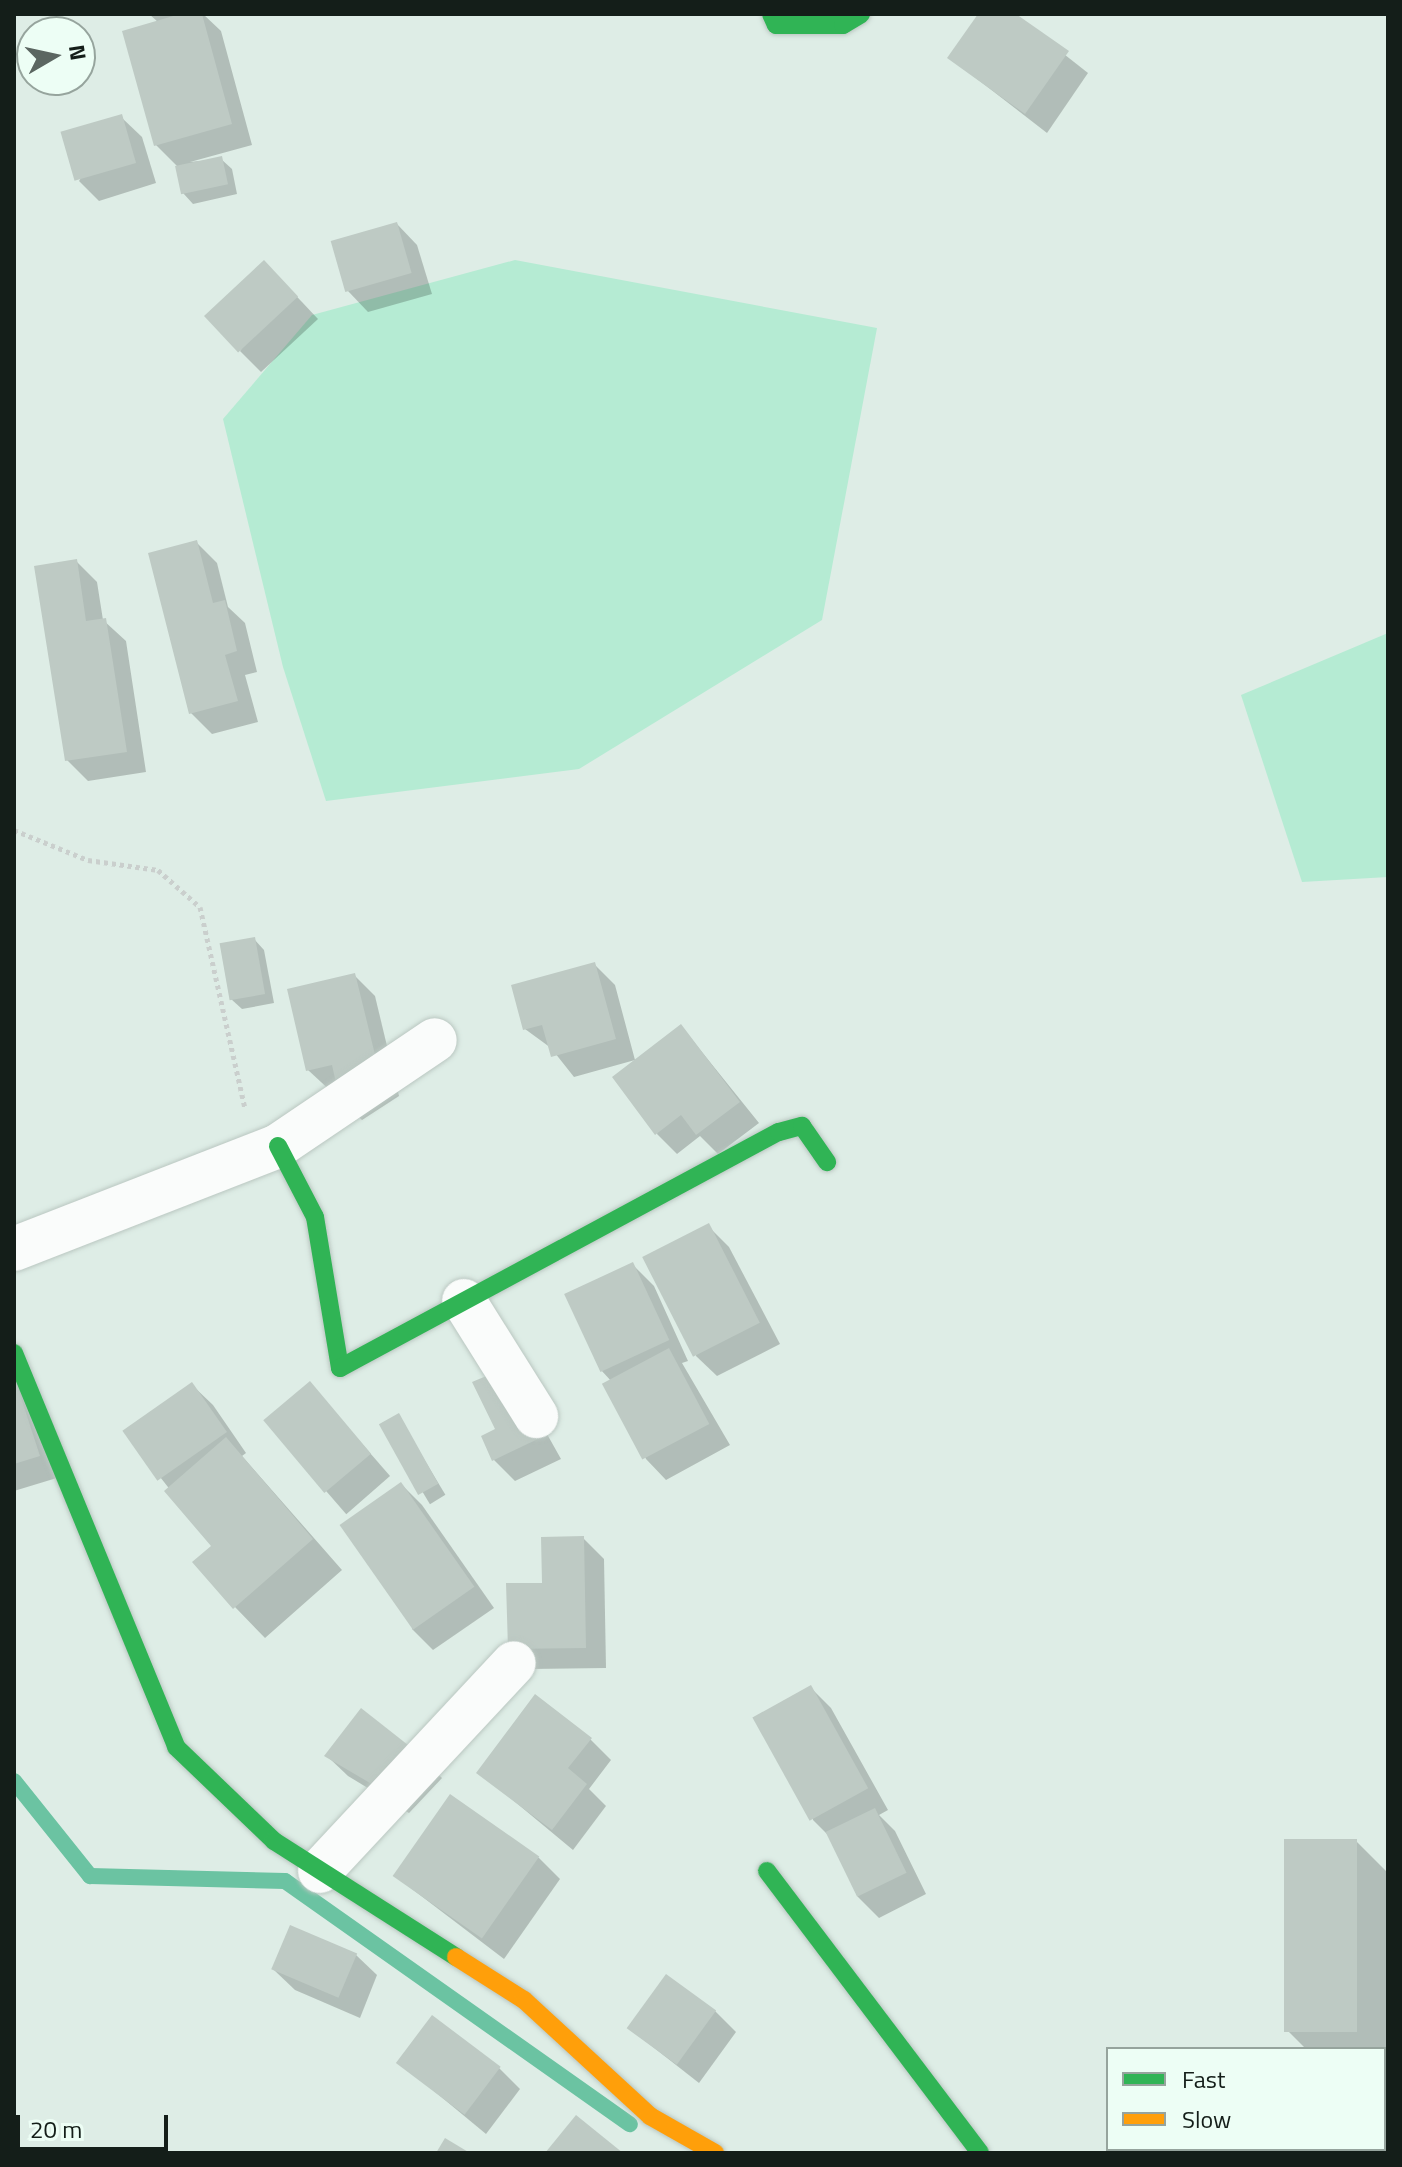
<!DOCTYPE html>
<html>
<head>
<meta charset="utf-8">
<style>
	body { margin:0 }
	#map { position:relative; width:1402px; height:2167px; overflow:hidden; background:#deede6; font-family:"Titillium Web",sans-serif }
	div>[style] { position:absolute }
	.green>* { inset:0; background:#b5ebd3 }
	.shadow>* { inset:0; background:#0003; transform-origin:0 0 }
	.stream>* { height:16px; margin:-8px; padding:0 8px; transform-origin:8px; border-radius:8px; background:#6bc3a2 }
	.building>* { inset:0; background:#becac4; transform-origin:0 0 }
	.path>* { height:5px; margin-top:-2.5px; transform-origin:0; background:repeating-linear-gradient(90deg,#cacfcd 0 4px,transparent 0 8px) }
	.roads { filter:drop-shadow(0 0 2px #bac7c1) drop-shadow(0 0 2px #bac7c1) }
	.street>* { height:44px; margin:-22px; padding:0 22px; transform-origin:22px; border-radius:22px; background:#fafcfb }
	.fast>* { height:18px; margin:-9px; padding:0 9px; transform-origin:9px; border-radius:9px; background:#30b455 }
	.slow>* { height:18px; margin:-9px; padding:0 9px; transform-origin:9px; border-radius:9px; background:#ff9f0a }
	span { translate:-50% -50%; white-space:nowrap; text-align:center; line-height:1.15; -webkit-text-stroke:7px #edfef5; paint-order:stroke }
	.frame { position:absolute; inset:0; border:16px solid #141e19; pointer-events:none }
	.legend { position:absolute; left:1106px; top:2047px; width:280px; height:104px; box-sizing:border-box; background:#edfef5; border:2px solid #96a49d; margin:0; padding:10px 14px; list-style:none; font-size:24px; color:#141e19 }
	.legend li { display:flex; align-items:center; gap:16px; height:40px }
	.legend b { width:40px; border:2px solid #96a49d }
	.north { position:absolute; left:16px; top:16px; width:80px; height:80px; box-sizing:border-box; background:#edfef5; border:2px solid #96a49d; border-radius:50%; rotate:81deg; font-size:22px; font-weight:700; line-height:32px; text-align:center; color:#141e19 }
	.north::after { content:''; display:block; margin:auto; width:28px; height:36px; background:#5b6661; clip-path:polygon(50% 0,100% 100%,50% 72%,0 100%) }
	.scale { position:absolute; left:16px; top:2115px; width:152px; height:36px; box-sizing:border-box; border:4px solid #141e19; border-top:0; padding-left:10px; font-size:24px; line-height:28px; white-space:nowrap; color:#141e19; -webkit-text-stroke:6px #edfef5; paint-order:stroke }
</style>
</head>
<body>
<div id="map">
	<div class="green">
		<i style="clip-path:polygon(515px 260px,877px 328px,822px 620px,579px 769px,326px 801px,283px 667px,223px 419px,312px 315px)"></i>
		<i style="clip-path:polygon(1388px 633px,1388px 877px,1302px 882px,1241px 695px)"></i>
	</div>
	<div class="shadow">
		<i style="clip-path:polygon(149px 14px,203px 14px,221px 31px,252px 145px,190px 162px,221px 159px,232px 169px,237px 194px,193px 204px,183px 193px,179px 168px,156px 145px,158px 22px)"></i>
		<i style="clip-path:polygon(980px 14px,1013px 14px,1088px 73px,1047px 133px,950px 58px)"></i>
		<i style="clip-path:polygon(121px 117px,142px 137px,156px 183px,99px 201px,79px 181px)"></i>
		<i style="clip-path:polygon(397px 224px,417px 245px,432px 294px,368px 312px,348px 291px)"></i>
		<i style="clip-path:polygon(285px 284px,318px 319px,261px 372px,240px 351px)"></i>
		<i style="clip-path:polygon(196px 542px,217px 563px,228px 607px,245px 623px,257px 672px,245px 675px,258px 722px,212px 734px,191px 713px)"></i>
		<i style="clip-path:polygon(76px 561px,97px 582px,103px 620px,126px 641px,146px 772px,88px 781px,67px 760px)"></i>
		<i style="clip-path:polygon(254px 939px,264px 950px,274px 1003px,242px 1009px,231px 999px)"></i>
		<i style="clip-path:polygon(594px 964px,615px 985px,635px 1060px,574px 1077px,551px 1048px,525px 1029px)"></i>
		<i style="clip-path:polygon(354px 975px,375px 996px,399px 1096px,362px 1120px,308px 1070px)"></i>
		<i style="clip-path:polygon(681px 1026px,759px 1123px,718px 1154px,700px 1136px,677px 1154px,657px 1134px)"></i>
		<i style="clip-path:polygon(708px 1226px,729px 1247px,780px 1344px,717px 1376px,696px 1356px)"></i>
		<i style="clip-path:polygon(633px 1265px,654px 1286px,688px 1361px,682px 1363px,730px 1445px,666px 1480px,646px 1459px,612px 1382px,601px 1370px)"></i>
		<i style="clip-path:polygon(14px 1374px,60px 1477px,14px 1491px)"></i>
		<i style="left:310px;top:1384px;width:122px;height:58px;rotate:49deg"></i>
		<i style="clip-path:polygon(192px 1385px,213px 1405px,246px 1453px,242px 1456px,342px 1570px,265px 1638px,235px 1607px,214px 1546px,125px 1432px)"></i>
		<i style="clip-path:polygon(524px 1393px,561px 1459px,515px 1481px,494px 1460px,483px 1437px,498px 1430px)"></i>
		<i style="left:398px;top:1416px;width:92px;height:18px;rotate:59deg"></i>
		<i style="clip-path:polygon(401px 1484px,422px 1505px,494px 1608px,433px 1650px,412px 1629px)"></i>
		<i style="clip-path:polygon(583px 1538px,604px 1559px,606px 1668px,531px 1669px,510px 1648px,544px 1585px)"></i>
		<i style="clip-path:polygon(811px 1688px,831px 1708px,888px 1810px,879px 1815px,895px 1831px,926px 1894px,879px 1918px,858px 1897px,829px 1836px,813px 1820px)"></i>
		<i style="clip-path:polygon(590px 1739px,611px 1760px,589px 1789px,606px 1806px,573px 1850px,479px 1772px)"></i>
		<i style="clip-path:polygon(327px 1756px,421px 1758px,442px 1778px,409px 1813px,348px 1776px)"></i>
		<i style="clip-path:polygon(450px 1797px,539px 1858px,560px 1879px,504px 1959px,395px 1876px)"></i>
		<i style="clip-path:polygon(1356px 1841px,1386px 1871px,1388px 2061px,1384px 2049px,1306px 2049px,1288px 2031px)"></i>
		<i style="clip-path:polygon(356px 1955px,377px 1975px,360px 2018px,295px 1990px,274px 1970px)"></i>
		<i style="clip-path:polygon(715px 2011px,736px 2032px,699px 2083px,630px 2029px)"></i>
		<i style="clip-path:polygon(399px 2062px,499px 2068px,520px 2089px,486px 2134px)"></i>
	</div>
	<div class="stream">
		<i style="left:14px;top:1781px;width:122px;rotate:51.3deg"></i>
		<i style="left:90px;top:1876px;width:195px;rotate:1.5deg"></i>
		<i style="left:285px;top:1881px;width:422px;rotate:35.2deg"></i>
	</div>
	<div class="building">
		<i style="clip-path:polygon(180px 14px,202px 14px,232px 124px,154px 146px,122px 31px)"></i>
		<i style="clip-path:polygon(978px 14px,1016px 14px,1069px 51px,1025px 114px,947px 58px)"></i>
		<i style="left:122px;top:114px;width:51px;height:64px;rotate:74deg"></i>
		<i style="left:222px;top:156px;width:29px;height:48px;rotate:78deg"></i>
		<i style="left:397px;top:222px;width:53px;height:69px;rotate:74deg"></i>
		<i style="left:264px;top:260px;width:50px;height:82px;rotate:47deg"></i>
		<i style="clip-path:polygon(197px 540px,213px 603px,225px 600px,237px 651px,225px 655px,238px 701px,189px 714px,148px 553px)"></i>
		<i style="clip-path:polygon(77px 559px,86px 621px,106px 618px,127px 752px,65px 761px,34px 566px)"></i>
		<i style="left:255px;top:937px;width:58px;height:36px;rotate:80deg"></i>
		<i style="clip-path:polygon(595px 962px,616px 1039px,551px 1057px,542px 1025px,523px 1030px,511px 985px)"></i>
		<i style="clip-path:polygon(355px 973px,380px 1075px,340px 1101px,332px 1065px,306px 1071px,287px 989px)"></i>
		<i style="clip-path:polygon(681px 1024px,740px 1102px,696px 1135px,681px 1115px,655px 1135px,612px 1077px)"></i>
		<i style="left:709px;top:1223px;width:112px;height:75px;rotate:63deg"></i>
		<i style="left:633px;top:1262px;width:86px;height:76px;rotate:65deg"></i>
		<i style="left:669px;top:1348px;width:86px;height:76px;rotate:62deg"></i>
		<i style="clip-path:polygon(503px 1369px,542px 1437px,492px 1461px,481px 1436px,495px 1429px,472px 1382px)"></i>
		<i style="clip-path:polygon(14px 1376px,40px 1456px,14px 1464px)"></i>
		<i style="left:310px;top:1381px;width:95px;height:61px;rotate:50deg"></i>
		<i style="left:192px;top:1382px;width:61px;height:85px;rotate:55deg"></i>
		<i style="left:399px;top:1413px;width:81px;height:23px;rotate:61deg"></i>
		<i style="clip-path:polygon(226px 1437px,313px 1539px,233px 1609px,192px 1562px,211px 1546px,164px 1491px)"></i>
		<i style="left:401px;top:1482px;width:128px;height:75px;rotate:55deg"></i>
		<i style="clip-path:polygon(584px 1536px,586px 1648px,508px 1649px,506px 1583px,542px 1583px,541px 1537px)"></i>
		<i style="left:811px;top:1685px;width:118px;height:67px;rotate:61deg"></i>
		<i style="clip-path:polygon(535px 1694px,592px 1738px,568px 1768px,587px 1784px,552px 1830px,476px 1773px)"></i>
		<i style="clip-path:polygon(361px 1708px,422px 1756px,387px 1793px,324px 1756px)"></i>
		<i style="left:450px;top:1794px;width:109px;height:100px;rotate:35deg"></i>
		<i style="left:875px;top:1808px;width:72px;height:55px;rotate:64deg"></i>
		<i style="left:1284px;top:1839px;width:73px;height:193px"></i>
		<i style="left:290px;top:1925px;width:73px;height:48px;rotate:23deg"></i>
		<i style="left:666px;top:1974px;width:62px;height:67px;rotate:36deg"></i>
		<i style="left:432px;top:2015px;width:86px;height:60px;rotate:37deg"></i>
		<i style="clip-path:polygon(576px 2115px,623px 2153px,545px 2153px)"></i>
		<i style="clip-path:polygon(445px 2138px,470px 2153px,436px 2153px)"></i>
	</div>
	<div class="path">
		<i style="left:14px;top:830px;width:80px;rotate:22.1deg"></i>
		<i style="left:88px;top:860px;width:71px;rotate:8.1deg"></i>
		<i style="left:158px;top:870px;width:56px;rotate:41.4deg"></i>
		<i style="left:200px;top:907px;width:207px;rotate:77.4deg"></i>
	</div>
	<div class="roads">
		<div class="street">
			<i style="left:14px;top:1249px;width:283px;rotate:-21.3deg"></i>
			<i style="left:278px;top:1146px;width:189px;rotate:-34deg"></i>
			<i style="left:464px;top:1301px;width:136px;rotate:57.9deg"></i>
			<i style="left:320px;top:1871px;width:284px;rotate:-47deg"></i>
		</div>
		<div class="fast">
			<i style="left:771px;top:14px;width:12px;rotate:66deg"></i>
			<i style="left:776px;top:25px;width:67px"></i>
			<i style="left:843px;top:25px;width:21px;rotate:-31deg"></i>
			<i style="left:278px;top:1146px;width:80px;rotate:62.5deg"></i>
			<i style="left:315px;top:1217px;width:153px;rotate:80.6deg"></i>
			<i style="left:340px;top:1368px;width:498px;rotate:-28.3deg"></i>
			<i style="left:779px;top:1132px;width:24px;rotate:-15deg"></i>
			<i style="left:802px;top:1126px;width:44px;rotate:55.2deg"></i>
			<i style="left:14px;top:1353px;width:426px;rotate:67.6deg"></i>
			<i style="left:176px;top:1747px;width:136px;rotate:43.8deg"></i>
			<i style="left:274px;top:1841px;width:216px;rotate:32.5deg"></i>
			<i style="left:767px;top:1871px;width:353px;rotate:52.9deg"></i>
		</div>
		<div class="slow">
			<i style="left:456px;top:1957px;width:80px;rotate:32.3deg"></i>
			<i style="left:524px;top:2000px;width:171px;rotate:42.6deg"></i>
			<i style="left:650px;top:2116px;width:75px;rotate:29.6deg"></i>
		</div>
	</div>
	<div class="frame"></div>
	<ul class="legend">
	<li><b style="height:10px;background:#30b455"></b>Fast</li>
	<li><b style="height:10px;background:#ff9f0a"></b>Slow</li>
	</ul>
	<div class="north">N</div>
	<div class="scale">20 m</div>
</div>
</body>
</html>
